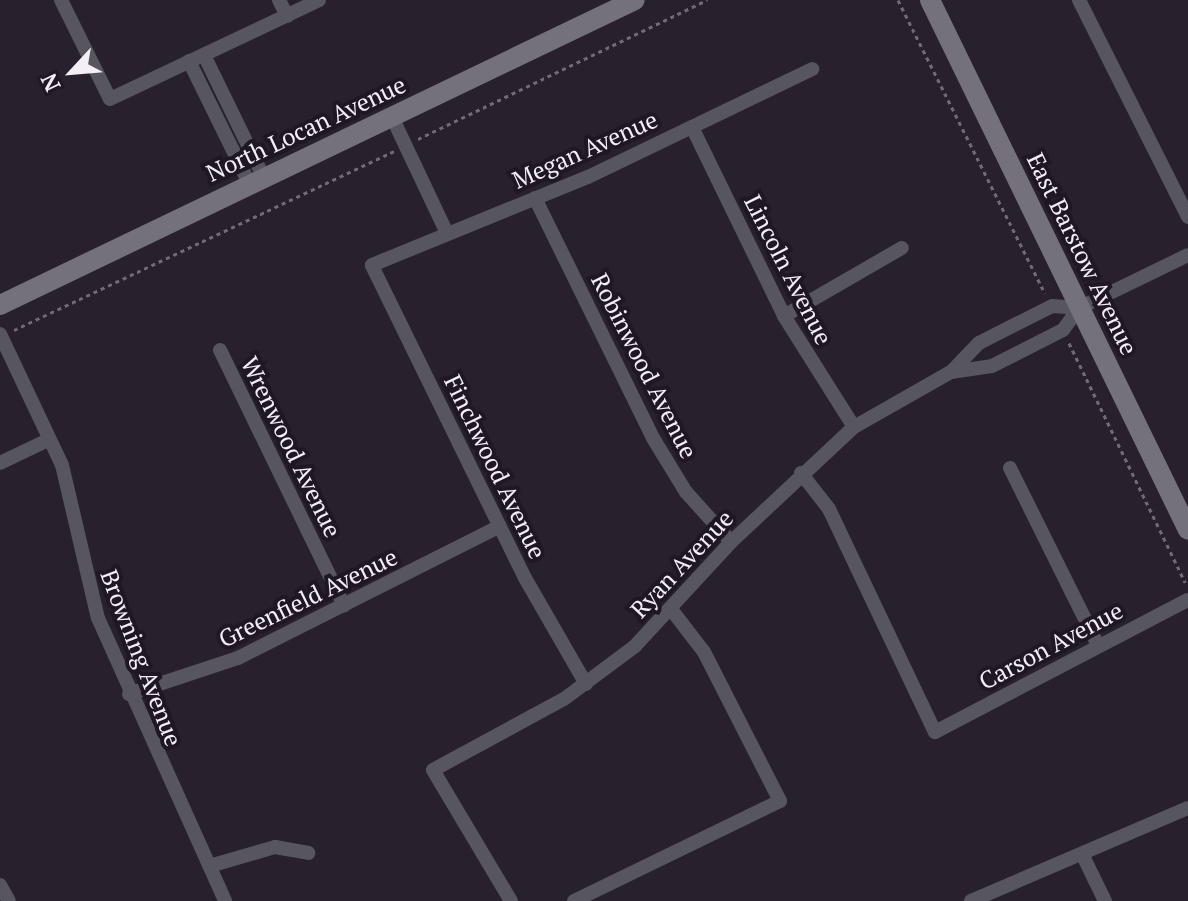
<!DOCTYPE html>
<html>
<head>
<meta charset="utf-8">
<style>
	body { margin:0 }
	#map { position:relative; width:1188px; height:901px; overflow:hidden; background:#29202d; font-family:"PT Serif",serif }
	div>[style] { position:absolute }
	.path>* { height:3px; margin-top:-1.5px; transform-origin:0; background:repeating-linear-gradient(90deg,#726a76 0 4px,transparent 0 8px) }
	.street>* { height:14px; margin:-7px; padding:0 7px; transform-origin:7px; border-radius:7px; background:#57555d }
	.secondary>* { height:20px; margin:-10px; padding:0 10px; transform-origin:10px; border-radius:10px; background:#74717c }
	span { translate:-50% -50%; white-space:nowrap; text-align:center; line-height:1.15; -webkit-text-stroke:8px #201724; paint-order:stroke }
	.street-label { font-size:24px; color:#f4eef7 }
	.north { position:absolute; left:32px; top:32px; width:80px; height:80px; -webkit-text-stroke:6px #201724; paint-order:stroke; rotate:244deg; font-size:22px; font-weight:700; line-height:32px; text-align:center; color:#f4eef7 }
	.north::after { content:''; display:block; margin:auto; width:28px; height:36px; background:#f4eef7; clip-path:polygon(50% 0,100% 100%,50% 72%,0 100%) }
</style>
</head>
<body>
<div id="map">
	<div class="path">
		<i style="left:898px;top:0;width:328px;rotate:63.4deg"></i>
		<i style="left:418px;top:139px;width:321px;rotate:-25.7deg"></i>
		<i style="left:14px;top:330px;width:420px;rotate:-25.2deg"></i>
		<i style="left:1069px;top:343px;width:266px;rotate:64.1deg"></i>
	</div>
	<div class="street">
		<i style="left:61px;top:0;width:110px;rotate:63.7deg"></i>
		<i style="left:110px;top:99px;width:231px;rotate:-25.3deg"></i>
		<i style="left:279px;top:0;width:18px;rotate:63deg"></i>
		<i style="left:1079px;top:0;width:243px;rotate:63.3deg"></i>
		<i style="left:204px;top:55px;width:137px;rotate:64deg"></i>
		<i style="left:189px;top:61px;width:138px;rotate:63.8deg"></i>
		<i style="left:392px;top:117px;width:124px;rotate:64.7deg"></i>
		<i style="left:692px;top:127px;width:210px;rotate:64deg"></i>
		<i style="left:784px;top:316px;width:131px;rotate:57.8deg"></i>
		<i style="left:535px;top:198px;width:267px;rotate:63.8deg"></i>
		<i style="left:653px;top:438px;width:63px;rotate:58.6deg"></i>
		<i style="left:686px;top:492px;width:67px;rotate:48deg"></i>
		<i style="left:784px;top:316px;width:136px;rotate:-30deg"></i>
		<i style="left:0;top:334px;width:145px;rotate:64.7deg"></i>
		<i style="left:62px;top:465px;width:157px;rotate:76.8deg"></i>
		<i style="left:98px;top:618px;width:310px;rotate:65.8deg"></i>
		<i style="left:220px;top:350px;width:284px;rotate:64.1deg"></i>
		<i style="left:951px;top:372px;width:41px;rotate:-8.3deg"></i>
		<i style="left:992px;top:366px;width:80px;rotate:-26.9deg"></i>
		<i style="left:1063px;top:330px;width:27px;rotate:-54deg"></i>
		<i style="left:1079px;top:308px;width:121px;rotate:-25.9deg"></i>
		<i style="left:0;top:463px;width:55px;rotate:-25.6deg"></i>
		<i style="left:1010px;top:468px;width:195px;rotate:63.6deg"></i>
		<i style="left:801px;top:473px;width:46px;rotate:52.1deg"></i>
		<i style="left:829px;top:509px;width:247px;rotate:64.6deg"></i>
		<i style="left:935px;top:732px;width:285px;rotate:-27.6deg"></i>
		<i style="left:586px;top:684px;width:122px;rotate:-119.9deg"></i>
		<i style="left:525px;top:578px;width:348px;rotate:-116.1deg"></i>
		<i style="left:372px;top:265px;width:233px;rotate:-22.2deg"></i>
		<i style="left:588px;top:177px;width:249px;rotate:-25.7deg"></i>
		<i style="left:129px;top:694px;width:115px;rotate:-18.3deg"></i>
		<i style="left:238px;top:658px;width:293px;rotate:-26.7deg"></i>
		<i style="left:1084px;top:858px;width:48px;rotate:64deg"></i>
		<i style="left:213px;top:865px;width:65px;rotate:-16.2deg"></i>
		<i style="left:275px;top:847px;width:34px;rotate:10deg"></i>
		<i style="left:0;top:885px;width:18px;rotate:61deg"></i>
		<i style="left:511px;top:901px;width:152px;rotate:-120.8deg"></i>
		<i style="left:433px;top:770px;width:149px;rotate:-28.5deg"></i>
		<i style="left:564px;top:699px;width:89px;rotate:-36.7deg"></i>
		<i style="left:635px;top:646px;width:142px;rotate:-47.3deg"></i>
		<i style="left:731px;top:542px;width:168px;rotate:-43.1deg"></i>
		<i style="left:854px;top:427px;width:112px;rotate:-29.6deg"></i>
		<i style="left:951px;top:372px;width:40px;rotate:-46deg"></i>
		<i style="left:979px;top:343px;width:82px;rotate:-26.9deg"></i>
		<i style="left:1052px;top:306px;width:27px;rotate:4deg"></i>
		<i style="left:574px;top:901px;width:229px;rotate:-25.9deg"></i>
		<i style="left:780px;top:801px;width:167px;rotate:-117deg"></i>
		<i style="left:704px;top:652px;width:54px;rotate:-127.5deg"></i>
		<i style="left:971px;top:901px;width:236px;rotate:-23.2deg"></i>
	</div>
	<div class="secondary">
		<i style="left:930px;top:0;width:589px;rotate:64.04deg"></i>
		<i style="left:0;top:305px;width:704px;rotate:-25.66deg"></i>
	</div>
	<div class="street-label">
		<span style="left:306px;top:129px;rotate:-25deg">North Locan Avenue</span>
		<span style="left:585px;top:150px;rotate:-24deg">Megan Avenue</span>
		<span style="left:1082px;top:254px;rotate:64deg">East Barstow Avenue</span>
		<span style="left:788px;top:270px;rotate:63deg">Lincoln Avenue</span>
		<span style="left:644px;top:366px;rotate:63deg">Robinwood Avenue</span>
		<span style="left:291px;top:447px;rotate:64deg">Wrenwood Avenue</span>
		<span style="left:495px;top:467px;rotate:64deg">Finchwood Avenue</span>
		<span style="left:682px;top:564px;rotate:-47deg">Ryan Avenue</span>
		<span style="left:308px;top:598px;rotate:-26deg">Greenfield Avenue</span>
		<span style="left:1051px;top:646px;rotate:-28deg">Carson Avenue</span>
		<span style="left:141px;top:658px;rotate:69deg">Browning Avenue</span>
	</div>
	<div class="north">N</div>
</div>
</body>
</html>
